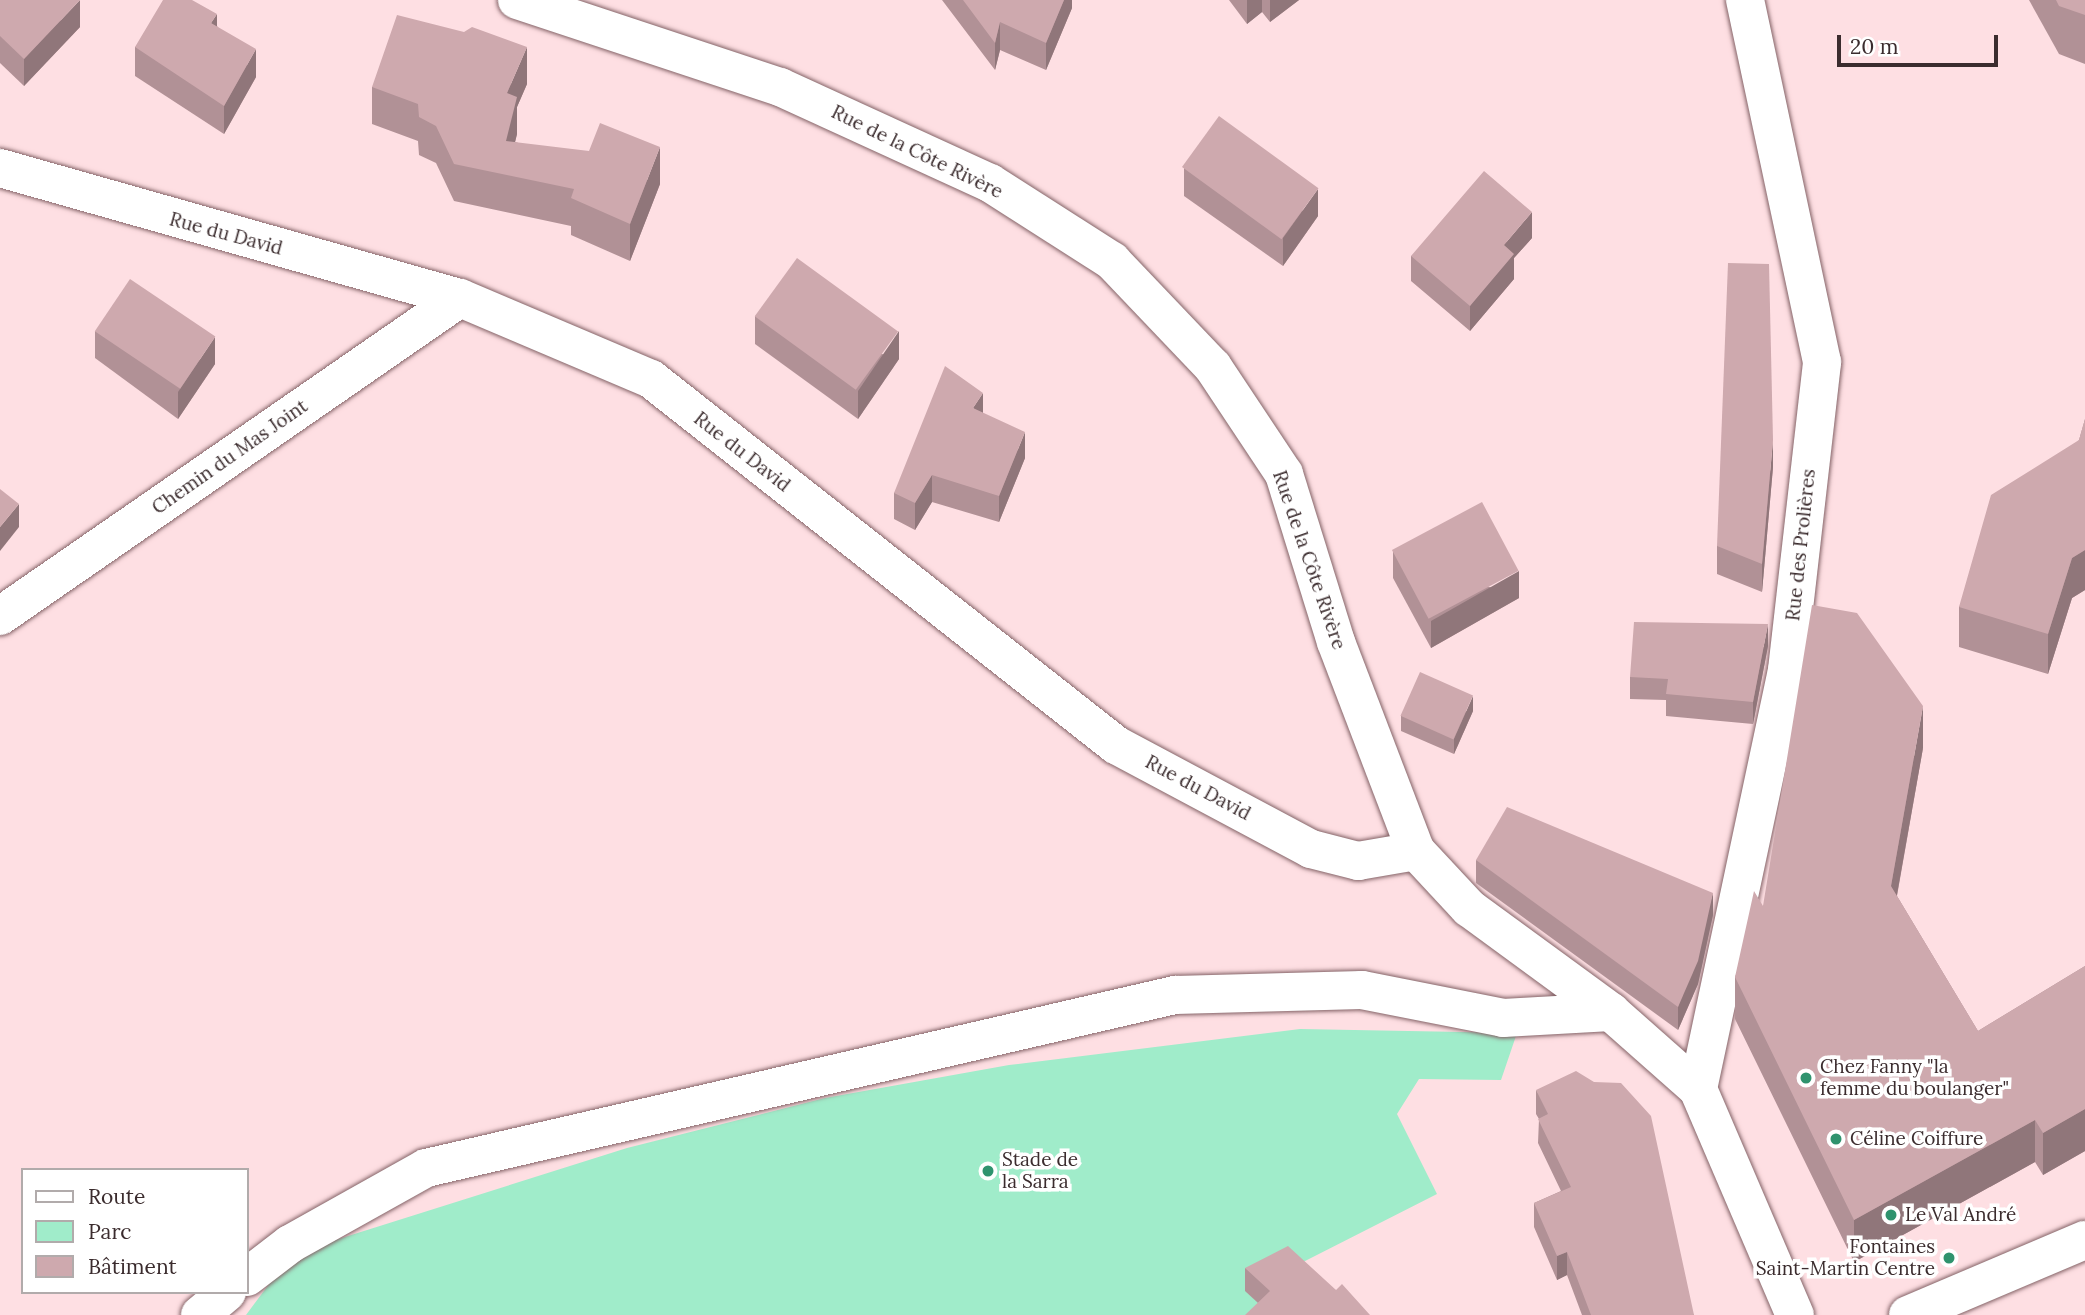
<!DOCTYPE html>
<html>
<head>
<meta charset="utf-8">
<style>
	body { margin:0 }
	#map { position:relative; width:2085px; height:1315px; overflow:hidden; background:#fedfe3; font-family:Lora,serif }
	div>[style] { position:absolute }
	.green>* { inset:0; background:#a0ecca }
	.roads { filter:drop-shadow(0 0 2px #846367) drop-shadow(0 0 2px #846367) }
	.minor>* { height:38px; margin:-19px; padding:0 19px; transform-origin:19px; border-radius:19px; background:#fff }
	.tertiary>* { height:38px; margin:-19px; padding:0 19px; transform-origin:19px; border-radius:19px; background:#fff }
	.wall>* { inset:0; background:#b19196 }
	.shaded-wall>* { inset:0; background:#90767a }
	.building>* { inset:0; background:#cea9ae; transform-origin:0 0 }
	.dots>* { width:19px; height:19px; translate:-50% -50%; box-sizing:border-box; border:4px solid #fff; border-radius:50% }
	span { translate:-50% -50%; white-space:nowrap; text-align:center; line-height:1.15; -webkit-text-stroke:7px #fff; paint-order:stroke }
	.street-label { font-size:19px; color:#3b2c2e }
	.poi-label { font-size:19px; color:#3b2c2e }
	.left { translate:0 -50%; text-align:left }
	.right { translate:-100% -50%; text-align:right }
	.legend { position:absolute; left:21px; top:1168px; width:228px; height:126px; box-sizing:border-box; background:#fff; border:2px solid #b1abab; margin:0; padding:9px 12px; list-style:none; font-size:21px; color:#3b2c2e }
	.legend li { display:flex; align-items:center; gap:14px; height:35px }
	.legend b { width:35px; border:2px solid #b1abab }
	.scale { position:absolute; left:1837px; top:35px; width:161px; height:32px; box-sizing:border-box; border:4px solid #3b2c2e; border-top:0; padding-left:9px; font-size:21px; line-height:24px; white-space:nowrap; color:#3b2c2e; -webkit-text-stroke:5px #fff; paint-order:stroke }
</style>
</head>
<body>
<div id="map">
	<div class="green">
		<i style="clip-path:polygon(1300px 1029px,1517px 1033px,1501px 1080px,1419px 1079px,1397px 1114px,1437px 1194px,1246px 1291px,1271px 1315px,246px 1315px,278px 1272px,329px 1242px,627px 1148px,825px 1098px,1009px 1065px)"></i>
	</div>
	<div class="roads">
		<div class="minor">
			<i style="left:0;top:168px;width:478px;rotate:15.8deg"></i>
			<i style="left:460px;top:298px;width:207px;rotate:23deg"></i>
			<i style="left:651px;top:379px;width:592px;rotate:38.21deg"></i>
			<i style="left:1116px;top:745px;width:221px;rotate:28.1deg"></i>
			<i style="left:1311px;top:849px;width:49px;rotate:14.3deg"></i>
			<i style="left:1358px;top:861px;width:59px;rotate:-9.8deg"></i>
			<i style="left:0;top:616px;width:559px;rotate:-34.66deg"></i>
			<i style="left:1698px;top:1089px;width:428px;rotate:-78deg"></i>
			<i style="left:1787px;top:670px;width:310px;rotate:-83.5deg"></i>
			<i style="left:1822px;top:362px;width:370px;rotate:-102deg"></i>
			<i style="left:247px;top:1277px;width:54px;rotate:-37.5deg"></i>
			<i style="left:290px;top:1244px;width:156px;rotate:-29.2deg"></i>
			<i style="left:426px;top:1168px;width:769px;rotate:-13.01deg"></i>
			<i style="left:1175px;top:995px;width:187px;rotate:-1.5deg"></i>
			<i style="left:1362px;top:990px;width:144px;rotate:11.2deg"></i>
			<i style="left:1503px;top:1018px;width:108px;rotate:-3.2deg"></i>
			<i style="left:200px;top:1315px;width:35px;rotate:-40deg"></i>
		</div>
		<div class="tertiary">
			<i style="left:517px;top:0;width:277px;rotate:18.3deg"></i>
			<i style="left:780px;top:87px;width:231px;rotate:24.6deg"></i>
			<i style="left:990px;top:183px;width:145px;rotate:32.6deg"></i>
			<i style="left:1112px;top:261px;width:146px;rotate:46.4deg"></i>
			<i style="left:1213px;top:367px;width:128px;rotate:56.4deg"></i>
			<i style="left:1284px;top:474px;width:176px;rotate:72.8deg"></i>
			<i style="left:1336px;top:642px;width:224px;rotate:69.1deg"></i>
			<i style="left:1416px;top:851px;width:78px;rotate:47.1deg"></i>
			<i style="left:1469px;top:908px;width:176px;rotate:36.2deg"></i>
			<i style="left:1611px;top:1012px;width:116px;rotate:41.5deg"></i>
			<i style="left:1698px;top:1089px;width:246px;rotate:66.8deg"></i>
			<i style="left:1908px;top:1315px;width:192px;rotate:-23deg"></i>
		</div>
	</div>
	<div class="wall">
		<i style="clip-path:polygon(0 0,80px 27px,24px 86px,0 63px)"></i>
		<i style="clip-path:polygon(942px 0,1072px 0,1072px 8px,1046px 70px,1000px 50px,995px 70px)"></i>
		<i style="clip-path:polygon(1229px 0,1299px 0,1270px 22px,1262px 12px,1247px 24px)"></i>
		<i style="clip-path:polygon(2029px 0,2085px 0,2085px 64px,2059px 54px)"></i>
		<i style="clip-path:polygon(217px 26px,256px 77px,224px 134px,135px 76px,135px 47px)"></i>
		<i style="clip-path:polygon(527px 84px,517px 107px,517px 134px,515px 142px,660px 184px,630px 261px,571px 235px,571px 226px,454px 201px,436px 163px,419px 155px,418px 141px,372px 124px,372px 87px)"></i>
		<i style="clip-path:polygon(1184px 168px,1318px 216px,1283px 266px,1184px 196px)"></i>
		<i style="clip-path:polygon(1532px 238px,1514px 258px,1514px 279px,1470px 331px,1411px 281px,1411px 256px)"></i>
		<i style="clip-path:polygon(755px 316px,899px 359px,858px 419px,755px 344px)"></i>
		<i style="clip-path:polygon(95px 331px,215px 364px,178px 419px,95px 358px)"></i>
		<i style="clip-path:polygon(983px 413px,1025px 458px,999px 522px,932px 502px,915px 530px,894px 519px,894px 493px)"></i>
		<i style="clip-path:polygon(2085px 419px,2085px 590px,2072px 598px,2048px 674px,1959px 647px,1959px 607px,2079px 440px)"></i>
		<i style="clip-path:polygon(1773px 467px,1762px 592px,1717px 574px,1717px 546px)"></i>
		<i style="clip-path:polygon(1393px 551px,1519px 598px,1431px 648px,1393px 578px)"></i>
		<i style="clip-path:polygon(1768px 646px,1753px 724px,1666px 716px,1666px 700px,1630px 699px,1630px 677px)"></i>
		<i style="clip-path:polygon(1473px 711px,1454px 754px,1401px 731px,1401px 716px)"></i>
		<i style="clip-path:polygon(1923px 748px,1897px 896px,1978px 1031px,2085px 966px,2085px 1151px,2043px 1175px,2035px 1162px,1854px 1262px,1735px 1019px,1735px 977px,1763px 906px)"></i>
		<i style="clip-path:polygon(1476px 860px,1713px 915px,1698px 984px,1678px 1030px,1476px 883px)"></i>
		<i style="clip-path:polygon(1536px 1090px,1694px 1315px,1582px 1315px,1567px 1275px,1557px 1280px,1534px 1227px,1534px 1203px,1561px 1191px,1538px 1143px,1539px 1119px,1536px 1114px)"></i>
		<i style="clip-path:polygon(1245px 1268px,1336px 1290px,1258px 1303px,1245px 1291px)"></i>
	</div>
	<div class="shaded-wall">
		<i style="clip-path:polygon(80px 0,80px 27px,24px 86px,24px 59px)"></i>
		<i style="clip-path:polygon(1064px 0,1072px 0,1072px 8px,1046px 70px,1046px 43px)"></i>
		<i style="clip-path:polygon(1247px 0,1262px 0,1262px 12px,1247px 24px)"></i>
		<i style="clip-path:polygon(1270px 0,1299px 0,1270px 22px)"></i>
		<i style="clip-path:polygon(217px 14px,217px 42px,211px 23px)"></i>
		<i style="clip-path:polygon(1000px 22px,1000px 50px,995px 70px,995px 43px)"></i>
		<i style="clip-path:polygon(527px 47px,527px 84px,517px 107px,517px 134px,507px 175px,506px 141px,507px 93px)"></i>
		<i style="clip-path:polygon(256px 49px,256px 77px,224px 134px,224px 106px)"></i>
		<i style="clip-path:polygon(660px 147px,660px 184px,630px 261px,630px 224px)"></i>
		<i style="clip-path:polygon(1318px 189px,1318px 216px,1283px 266px,1283px 238px)"></i>
		<i style="clip-path:polygon(1532px 212px,1532px 238px,1514px 258px,1514px 279px,1470px 331px,1470px 306px,1504px 245px)"></i>
		<i style="clip-path:polygon(899px 331px,899px 359px,858px 419px,858px 391px)"></i>
		<i style="clip-path:polygon(215px 337px,215px 364px,178px 419px,178px 392px)"></i>
		<i style="clip-path:polygon(983px 393px,983px 419px,973px 408px)"></i>
		<i style="clip-path:polygon(1025px 432px,1025px 458px,999px 522px,999px 496px)"></i>
		<i style="clip-path:polygon(1773px 440px,1773px 467px,1762px 592px,1762px 564px)"></i>
		<i style="clip-path:polygon(932px 475px,932px 502px,915px 530px,915px 503px)"></i>
		<i style="clip-path:polygon(19px 504px,19px 527px,0 551px,0 527px)"></i>
		<i style="clip-path:polygon(2085px 550px,2085px 590px,2072px 598px,2048px 674px,2048px 634px,2072px 558px)"></i>
		<i style="clip-path:polygon(1519px 571px,1519px 598px,1431px 648px,1431px 621px)"></i>
		<i style="clip-path:polygon(1768px 624px,1768px 646px,1753px 724px,1753px 702px)"></i>
		<i style="clip-path:polygon(1473px 696px,1473px 711px,1454px 754px,1454px 739px)"></i>
		<i style="clip-path:polygon(1923px 706px,1923px 748px,1891px 928px,1891px 886px)"></i>
		<i style="clip-path:polygon(1713px 893px,1713px 915px,1698px 984px,1678px 1030px,1678px 1007px)"></i>
		<i style="clip-path:polygon(2085px 1109px,2085px 1151px,2043px 1175px,2043px 1133px)"></i>
		<i style="clip-path:polygon(2035px 1120px,2035px 1162px,1854px 1262px,1854px 1220px)"></i>
		<i style="clip-path:polygon(1567px 1252px,1567px 1275px,1557px 1280px,1557px 1256px)"></i>
	</div>
	<div class="building">
		<i style="clip-path:polygon(0 0,80px 0,24px 59px,0 36px)"></i>
		<i style="clip-path:polygon(163px 0,192px 0,217px 14px,211px 23px,256px 49px,224px 106px,135px 47px)"></i>
		<i style="clip-path:polygon(963px 0,1064px 0,1046px 43px,1000px 22px,995px 43px)"></i>
		<i style="clip-path:polygon(2056px 0,2085px 0,2085px 15px,2059px 6px)"></i>
		<i style="clip-path:polygon(397px 15px,464px 32px,472px 27px,527px 47px,507px 93px,517px 97px,506px 141px,589px 151px,600px 123px,660px 147px,630px 224px,571px 198px,574px 189px,454px 164px,436px 126px,419px 117px,418px 104px,372px 87px)"></i>
		<i style="left:1219px;top:116px;width:123px;height:63px;rotate:36deg"></i>
		<i style="clip-path:polygon(1484px 171px,1532px 212px,1504px 245px,1514px 254px,1470px 306px,1411px 256px)"></i>
		<i style="left:797px;top:258px;width:125px;height:72px;rotate:36deg"></i>
		<i style="clip-path:polygon(1728px 263px,1769px 264px,1773px 440px,1762px 564px,1717px 546px)"></i>
		<i style="left:130px;top:279px;width:103px;height:63px;rotate:34deg"></i>
		<i style="clip-path:polygon(945px 366px,983px 393px,973px 408px,1025px 432px,999px 496px,932px 475px,915px 503px,894px 493px)"></i>
		<i style="clip-path:polygon(2085px 419px,2085px 550px,2072px 558px,2048px 634px,1959px 607px,1991px 495px,2079px 440px)"></i>
		<i style="clip-path:polygon(0 489px,19px 504px,0 527px)"></i>
		<i style="left:1482px;top:502px;width:78px;height:102px;rotate:62deg"></i>
		<i style="clip-path:polygon(1812px 605px,1857px 613px,1923px 706px,1891px 886px,1978px 1031px,2085px 966px,2085px 1109px,2043px 1133px,2035px 1120px,1854px 1220px,1735px 977px,1754px 891px,1763px 906px)"></i>
		<i style="clip-path:polygon(1634px 622px,1768px 624px,1753px 702px,1666px 694px,1668px 679px,1630px 677px)"></i>
		<i style="left:1420px;top:672px;width:58px;height:48px;rotate:24deg"></i>
		<i style="clip-path:polygon(1507px 807px,1713px 893px,1698px 961px,1678px 1007px,1476px 860px)"></i>
		<i style="clip-path:polygon(1576px 1071px,1594px 1082px,1621px 1083px,1651px 1116px,1694px 1315px,1591px 1315px,1567px 1252px,1557px 1256px,1534px 1203px,1571px 1187px,1538px 1119px,1548px 1114px,1536px 1090px)"></i>
		<i style="clip-path:polygon(1288px 1246px,1336px 1290px,1342px 1284px,1370px 1315px,1245px 1315px,1270px 1291px,1245px 1268px)"></i>
	</div>
	<div class="dots">
		<i style="left:1806px;top:1078px;background:#2f936e"></i>
		<i style="left:1836px;top:1139px;background:#2f936e"></i>
		<i style="left:988px;top:1171px;background:#2f936e"></i>
		<i style="left:1891px;top:1215px;background:#2f936e"></i>
		<i style="left:1949px;top:1258px;background:#2f936e"></i>
	</div>
	<div class="street-label">
		<span style="left:917px;top:152px;rotate:26deg">Rue de la Côte Rivère</span>
		<span style="left:226px;top:234px;rotate:15deg">Rue du David</span>
		<span style="left:742px;top:452px;rotate:38deg">Rue du David</span>
		<span style="left:230px;top:457px;rotate:-35deg">Chemin du Mas Joint</span>
		<span style="left:1801px;top:545px;rotate:-84deg">Rue des Prolières</span>
		<span style="left:1309px;top:560px;rotate:71deg">Rue de la Côte Rivère</span>
		<span style="left:1198px;top:788px;rotate:28deg">Rue du David</span>
	</div>
	<div class="poi-label">
		<span class="left" style="left:1820px;top:1078px">Chez Fanny "la<br>femme du boulanger"</span>
		<span class="left" style="left:1850px;top:1139px">Céline Coiffure</span>
		<span class="left" style="left:1002px;top:1171px">Stade de<br>la Sarra</span>
		<span class="left" style="left:1905px;top:1215px">Le Val André</span>
		<span class="right" style="left:1935px;top:1258px">Fontaines<br>Saint-Martin Centre</span>
	</div>
	<ul class="legend">
	<li><b style="height:9px;background:#fff"></b>Route</li>
	<li><b style="height:19px;background:#a0ecca"></b>Parc</li>
	<li><b style="height:19px;background:#cea9ae"></b>Bâtiment</li>
	</ul>
	<div class="scale">20 m</div>
</div>
</body>
</html>
